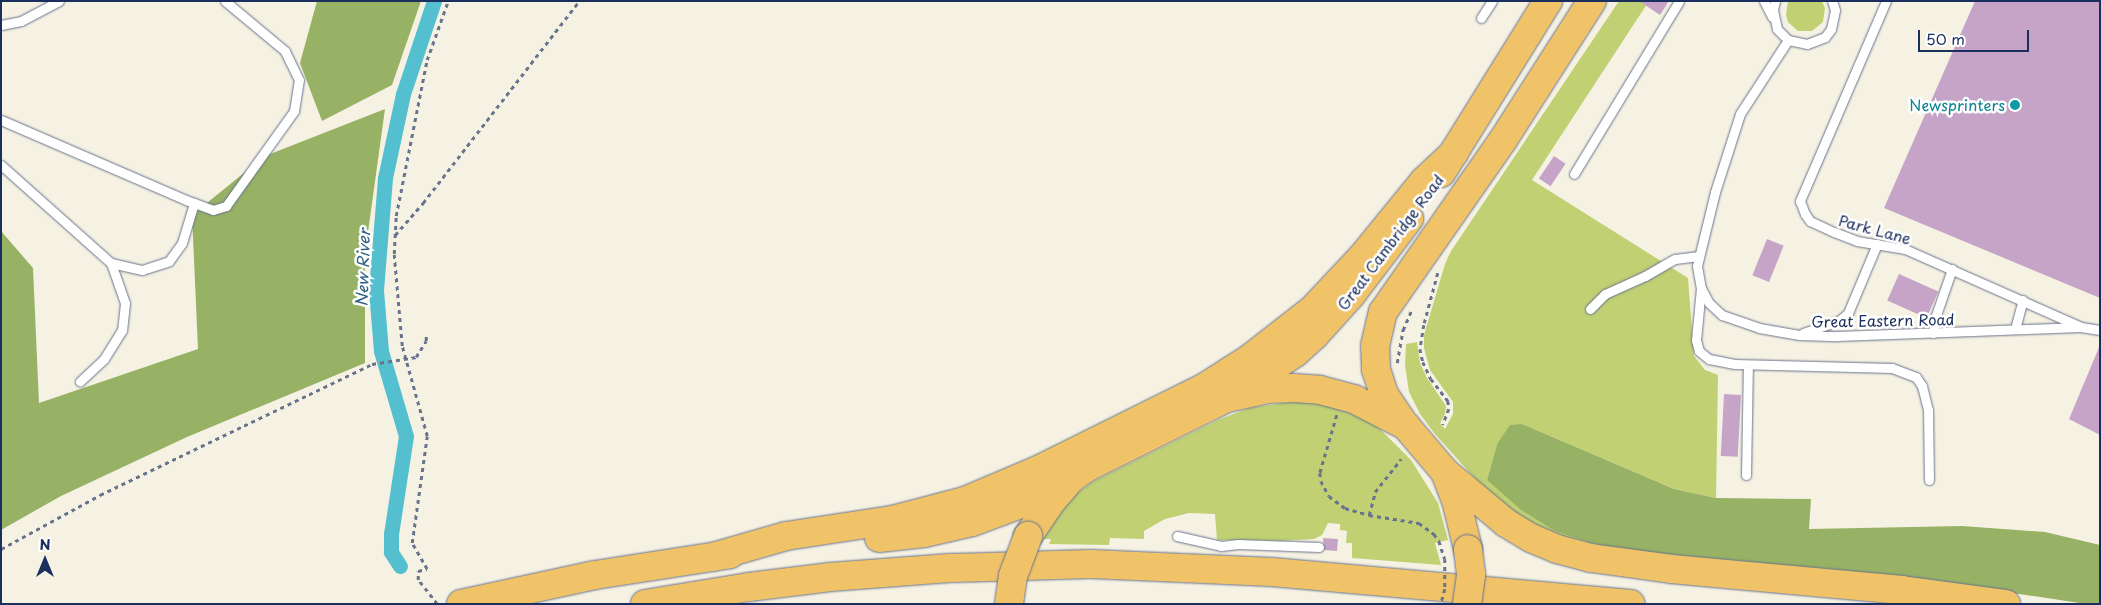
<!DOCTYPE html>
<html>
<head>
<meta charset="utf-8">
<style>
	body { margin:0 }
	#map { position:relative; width:2101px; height:605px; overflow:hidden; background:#f6f2e3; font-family:"Playpen Sans",sans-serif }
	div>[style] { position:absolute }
	.green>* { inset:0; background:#c0d073 }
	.forest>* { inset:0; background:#98b265 }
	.canal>* { height:15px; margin:-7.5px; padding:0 7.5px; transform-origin:7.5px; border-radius:7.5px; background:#54bfce }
	.building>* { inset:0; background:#c6a4c8; transform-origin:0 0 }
	.path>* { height:2.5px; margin-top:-1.25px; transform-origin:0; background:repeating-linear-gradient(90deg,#68738d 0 4px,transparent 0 8px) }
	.roads { filter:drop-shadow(0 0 1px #68738d) drop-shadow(0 0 1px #68738d) }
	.service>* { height:9px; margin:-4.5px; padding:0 4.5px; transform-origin:4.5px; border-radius:4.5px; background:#fff }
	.trunk>* { height:28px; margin:-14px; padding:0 14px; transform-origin:14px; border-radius:14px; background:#f0c369 }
	.motorway>* { height:28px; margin:-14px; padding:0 14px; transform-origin:14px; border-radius:14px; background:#f0c369 }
	.path-bridge>* { height:2.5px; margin-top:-1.25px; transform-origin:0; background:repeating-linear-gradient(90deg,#68738d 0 4px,transparent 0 8px) }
	.bridges { filter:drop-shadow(0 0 1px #68738d) drop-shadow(0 0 1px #68738d) }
	.trunk-bridge>* { height:28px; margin:-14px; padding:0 14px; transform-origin:14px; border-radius:14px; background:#f0c369 }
	.dots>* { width:14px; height:14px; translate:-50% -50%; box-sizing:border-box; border:2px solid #fff; border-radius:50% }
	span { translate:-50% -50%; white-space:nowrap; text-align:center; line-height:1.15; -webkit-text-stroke:5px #fff; paint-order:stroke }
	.culture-label { font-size:15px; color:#0d838f }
	.right { translate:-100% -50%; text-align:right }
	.street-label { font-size:15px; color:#1b2f5e }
	.water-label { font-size:16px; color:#2f6185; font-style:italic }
	.frame { position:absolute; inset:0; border:2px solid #1b2f5e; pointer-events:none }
	.north { position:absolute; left:20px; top:535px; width:50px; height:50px; -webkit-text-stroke:4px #fff; paint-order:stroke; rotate:0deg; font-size:14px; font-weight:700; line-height:20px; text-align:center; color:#1b2f5e }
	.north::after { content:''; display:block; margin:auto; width:18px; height:22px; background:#1b2f5e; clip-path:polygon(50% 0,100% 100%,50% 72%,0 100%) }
	.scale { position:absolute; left:1918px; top:30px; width:111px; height:22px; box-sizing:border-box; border:2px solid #1b2f5e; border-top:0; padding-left:6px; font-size:15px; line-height:18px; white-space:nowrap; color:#1b2f5e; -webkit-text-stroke:4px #fff; paint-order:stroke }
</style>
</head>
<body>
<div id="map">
	<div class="green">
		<i style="clip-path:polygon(1619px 1px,1649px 1px,1532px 180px,1688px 278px,1694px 356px,1705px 370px,1718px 375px,1716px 498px,1674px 489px,1522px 424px,1497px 444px,1487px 480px,1623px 550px,1584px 543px,1550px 533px,1512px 513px,1486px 491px,1435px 434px,1420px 414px,1409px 392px,1405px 365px,1406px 344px,1417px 342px,1420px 363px,1427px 378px,1446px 406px,1445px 414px,1440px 423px,1445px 429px,1453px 414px,1453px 402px,1430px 370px,1424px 348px,1424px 335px,1445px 264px,1451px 251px)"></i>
		<i style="clip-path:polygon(1788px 1px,1822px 1px,1825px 8px,1823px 22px,1812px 31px,1798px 31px,1788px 22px,1786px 15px)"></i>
		<i style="clip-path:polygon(1303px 400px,1346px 408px,1375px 424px,1411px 460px,1438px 503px,1448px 540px,1435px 543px,1441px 565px,1352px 558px,1352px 543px,1346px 543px,1347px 531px,1340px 530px,1340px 524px,1328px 523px,1322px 535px,1314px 539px,1280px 541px,1217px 540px,1215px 514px,1189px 513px,1165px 519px,1144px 531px,1144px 539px,1110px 538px,1109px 545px,1049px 544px,1051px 539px,1039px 539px,1073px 496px,1094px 481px,1220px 419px,1249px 408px)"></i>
	</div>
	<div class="forest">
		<i style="clip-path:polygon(317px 1px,421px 1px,392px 85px,322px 121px,300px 63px)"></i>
		<i style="clip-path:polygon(385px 109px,365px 254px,365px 363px,187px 437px,61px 496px,1px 530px,1px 231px,33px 268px,39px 403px,198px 349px,192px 215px,265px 156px)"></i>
		<i style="clip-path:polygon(1522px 424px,1674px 489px,1716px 498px,1811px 499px,1809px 529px,1962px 526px,2045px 532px,2100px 545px,2100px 604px,2086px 604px,1927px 580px,1623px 550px,1592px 543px,1555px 531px,1521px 510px,1487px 480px,1497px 444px,1510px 425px)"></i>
	</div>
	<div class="canal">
		<i style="left:400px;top:566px;width:17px;rotate:-123deg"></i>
		<i style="left:391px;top:552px;width:18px;rotate:-90deg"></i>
		<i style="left:391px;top:534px;width:99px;rotate:-81.3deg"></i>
		<i style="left:406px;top:436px;width:89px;rotate:-106.4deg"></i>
		<i style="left:381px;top:351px;width:61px;rotate:-94.7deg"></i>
		<i style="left:376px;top:290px;width:112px;rotate:-85.4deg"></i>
		<i style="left:385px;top:178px;width:86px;rotate:-77.9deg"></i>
		<i style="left:403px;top:94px;width:98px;rotate:-71.6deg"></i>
	</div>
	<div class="building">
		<i style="clip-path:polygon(1639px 1px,1669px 1px,1660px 15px)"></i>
		<i style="clip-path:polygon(1975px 1px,2100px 1px,2100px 298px,1884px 208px)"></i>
		<i style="left:1554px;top:156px;width:14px;height:27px;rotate:34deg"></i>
		<i style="left:1767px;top:239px;width:18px;height:39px;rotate:22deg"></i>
		<i style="left:1899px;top:274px;width:43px;height:29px;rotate:24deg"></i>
		<i style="clip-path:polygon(2100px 345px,2100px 435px,2069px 419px)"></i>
		<i style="left:1724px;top:394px;width:17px;height:62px;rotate:3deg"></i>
		<i style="clip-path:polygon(1323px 538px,1338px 539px,1337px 551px,1324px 550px)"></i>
	</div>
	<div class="path">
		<i style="left:395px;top:235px;width:43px;rotate:-48.8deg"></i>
		<i style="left:423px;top:203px;width:255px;rotate:-52.3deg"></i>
		<i style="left:1438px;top:273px;width:54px;rotate:105.1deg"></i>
		<i style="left:1424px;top:325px;width:24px;rotate:99deg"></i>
		<i style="left:1420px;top:349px;width:13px;rotate:77deg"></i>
		<i style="left:1423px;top:362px;width:19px;rotate:65deg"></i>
		<i style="left:1431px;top:379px;width:28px;rotate:52deg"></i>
		<i style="left:1448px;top:401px;width:8px;rotate:83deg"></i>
		<i style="left:1449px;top:409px;width:17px;rotate:111deg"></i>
		<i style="left:1397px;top:363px;width:34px;rotate:-80deg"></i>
		<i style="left:1403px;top:330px;width:21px;rotate:-67deg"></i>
		<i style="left:1337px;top:415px;width:60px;rotate:106.3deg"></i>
		<i style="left:1320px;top:473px;width:8px;rotate:83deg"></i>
		<i style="left:1321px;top:481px;width:17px;rotate:62deg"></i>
		<i style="left:1329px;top:496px;width:20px;rotate:37deg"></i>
		<i style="left:1345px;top:508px;width:25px;rotate:16deg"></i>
		<i style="left:1369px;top:515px;width:51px;rotate:9.1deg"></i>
		<i style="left:1419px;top:523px;width:19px;rotate:36deg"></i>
		<i style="left:1434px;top:534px;width:9px;rotate:54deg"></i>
		<i style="left:1369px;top:515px;width:24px;rotate:-75deg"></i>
		<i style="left:1375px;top:492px;width:42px;rotate:-51.8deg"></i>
		<i style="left:1px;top:549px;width:113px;rotate:-28.6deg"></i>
		<i style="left:100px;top:495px;width:302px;rotate:-25.7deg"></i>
		<i style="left:372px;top:364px;width:45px;rotate:-9deg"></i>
		<i style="left:416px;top:357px;width:19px;rotate:-58deg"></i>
		<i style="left:426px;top:341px;width:7px;rotate:-90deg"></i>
		<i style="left:437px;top:604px;width:31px;rotate:-128deg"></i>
		<i style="left:418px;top:580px;width:9px;rotate:-90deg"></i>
		<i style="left:418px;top:571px;width:9px;rotate:-13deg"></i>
		<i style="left:427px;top:569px;width:30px;rotate:-120deg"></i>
		<i style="left:412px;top:543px;width:108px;rotate:-82deg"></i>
		<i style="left:427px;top:436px;width:93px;rotate:-105.5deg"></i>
		<i style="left:402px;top:346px;width:92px;rotate:-95deg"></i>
		<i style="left:394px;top:254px;width:38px;rotate:-87deg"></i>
		<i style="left:396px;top:216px;width:159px;rotate:-78.8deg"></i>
		<i style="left:427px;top:60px;width:63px;rotate:-70.4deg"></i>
	</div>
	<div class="roads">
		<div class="service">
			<i style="left:1764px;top:1px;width:18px;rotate:63deg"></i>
			<i style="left:1775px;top:1px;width:9px;rotate:103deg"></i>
			<i style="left:1773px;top:10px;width:19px;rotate:78deg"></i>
			<i style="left:1777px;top:29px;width:16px;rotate:45deg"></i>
			<i style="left:1788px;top:40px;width:19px;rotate:12deg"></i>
			<i style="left:1807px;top:44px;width:19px;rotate:-21deg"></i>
			<i style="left:1825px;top:37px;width:10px;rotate:-53deg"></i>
			<i style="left:1831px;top:29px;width:19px;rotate:-78deg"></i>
			<i style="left:1835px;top:10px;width:9px;rotate:-108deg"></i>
			<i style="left:1886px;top:1px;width:218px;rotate:113.3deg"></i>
			<i style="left:1800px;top:201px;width:14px;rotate:69deg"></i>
			<i style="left:1805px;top:214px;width:9px;rotate:54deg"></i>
			<i style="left:1810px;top:221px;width:26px;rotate:25deg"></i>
			<i style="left:1834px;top:232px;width:25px;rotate:21deg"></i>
			<i style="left:1857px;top:241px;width:49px;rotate:9.5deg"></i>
			<i style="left:1905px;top:249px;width:193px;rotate:23.9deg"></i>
			<i style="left:2081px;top:327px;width:19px;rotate:9deg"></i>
			<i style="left:1481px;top:18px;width:20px;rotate:-57deg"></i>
			<i style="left:1px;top:25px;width:20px;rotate:-11deg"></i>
			<i style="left:21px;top:21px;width:43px;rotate:-27.8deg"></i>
			<i style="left:1788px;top:40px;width:88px;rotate:123deg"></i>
			<i style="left:1740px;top:114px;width:82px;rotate:107.8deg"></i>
			<i style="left:1715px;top:192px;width:76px;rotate:103.7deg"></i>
			<i style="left:1697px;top:266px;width:22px;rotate:80deg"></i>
			<i style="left:1701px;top:288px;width:17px;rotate:62deg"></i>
			<i style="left:1709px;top:303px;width:18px;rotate:43deg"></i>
			<i style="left:1722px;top:315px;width:39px;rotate:19deg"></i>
			<i style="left:1759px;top:328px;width:41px;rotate:9.9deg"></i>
			<i style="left:1799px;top:335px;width:38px;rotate:2deg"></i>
			<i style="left:1837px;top:336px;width:244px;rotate:-2.1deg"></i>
			<i style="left:1px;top:120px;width:202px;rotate:23.4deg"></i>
			<i style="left:186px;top:200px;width:29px;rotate:20deg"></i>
			<i style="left:213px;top:210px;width:14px;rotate:-17deg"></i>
			<i style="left:226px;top:206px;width:117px;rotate:-54.4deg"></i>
			<i style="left:294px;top:111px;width:31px;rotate:-81deg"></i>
			<i style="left:299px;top:80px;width:32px;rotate:-116deg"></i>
			<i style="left:285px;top:51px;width:78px;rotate:-140.2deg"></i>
			<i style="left:1px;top:165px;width:147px;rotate:41.7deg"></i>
			<i style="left:111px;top:263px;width:42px;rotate:70.7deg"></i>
			<i style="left:125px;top:303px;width:27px;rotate:96deg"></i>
			<i style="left:122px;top:330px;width:34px;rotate:122deg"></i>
			<i style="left:104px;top:359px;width:33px;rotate:137deg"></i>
			<i style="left:1574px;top:174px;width:202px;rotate:-58.7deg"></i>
			<i style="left:111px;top:263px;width:32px;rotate:13deg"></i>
			<i style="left:142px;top:270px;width:28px;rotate:-18deg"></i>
			<i style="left:169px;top:261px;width:22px;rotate:-54deg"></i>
			<i style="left:182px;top:243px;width:42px;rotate:-73.3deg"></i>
			<i style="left:1701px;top:288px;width:52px;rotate:95.5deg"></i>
			<i style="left:1696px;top:340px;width:11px;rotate:75deg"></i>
			<i style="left:1699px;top:351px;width:13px;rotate:39deg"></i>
			<i style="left:1709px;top:359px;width:26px;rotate:11deg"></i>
			<i style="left:1735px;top:364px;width:157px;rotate:1.5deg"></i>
			<i style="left:1892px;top:368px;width:26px;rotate:21deg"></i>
			<i style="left:1916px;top:377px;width:11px;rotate:56deg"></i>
			<i style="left:1922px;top:386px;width:25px;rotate:76deg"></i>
			<i style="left:1928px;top:410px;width:70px;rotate:89.2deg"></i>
			<i style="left:1590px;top:309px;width:21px;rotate:-45deg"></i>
			<i style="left:1605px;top:294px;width:44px;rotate:-24.2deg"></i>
			<i style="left:1645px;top:276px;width:34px;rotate:-30deg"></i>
			<i style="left:1675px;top:259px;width:24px;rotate:-7deg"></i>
			<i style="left:2015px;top:329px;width:30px;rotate:-75deg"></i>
			<i style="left:1803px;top:333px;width:39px;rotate:-19deg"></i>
			<i style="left:1840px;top:320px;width:11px;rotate:-41deg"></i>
			<i style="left:1848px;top:313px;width:75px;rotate:-67.2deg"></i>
			<i style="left:1933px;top:333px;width:15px;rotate:-82deg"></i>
			<i style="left:1935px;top:318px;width:52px;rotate:-70.9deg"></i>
			<i style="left:1746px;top:475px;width:110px;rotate:-89deg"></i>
			<i style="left:1177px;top:536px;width:45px;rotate:12.8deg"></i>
			<i style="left:1221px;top:546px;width:17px;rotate:-7deg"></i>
			<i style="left:1238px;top:544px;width:81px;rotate:2.1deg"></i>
		</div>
		<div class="trunk">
			<i style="left:1441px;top:173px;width:203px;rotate:-58.1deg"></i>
			<i style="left:1241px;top:389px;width:65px;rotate:-33.7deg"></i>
			<i style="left:1295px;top:353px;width:27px;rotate:-42deg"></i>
			<i style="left:1315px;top:335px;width:54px;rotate:-48deg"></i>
			<i style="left:1351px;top:295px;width:96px;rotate:-52.7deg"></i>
			<i style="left:1402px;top:421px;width:32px;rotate:-124deg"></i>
			<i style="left:1384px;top:394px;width:25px;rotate:-108deg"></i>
			<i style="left:1376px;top:370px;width:24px;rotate:-92deg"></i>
			<i style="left:1375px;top:346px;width:35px;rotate:-77deg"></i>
			<i style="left:1383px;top:312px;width:210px;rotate:-55.1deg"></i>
			<i style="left:1503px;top:140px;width:165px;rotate:-57.4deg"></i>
			<i style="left:1028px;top:536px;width:40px;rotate:-56deg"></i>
			<i style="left:1050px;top:503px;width:33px;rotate:-49deg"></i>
			<i style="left:1072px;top:478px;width:19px;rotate:-35deg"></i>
			<i style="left:1088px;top:467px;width:155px;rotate:-26.4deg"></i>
			<i style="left:1227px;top:398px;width:42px;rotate:-12.4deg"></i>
			<i style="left:1268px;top:389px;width:26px;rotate:-2deg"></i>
			<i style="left:1294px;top:388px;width:26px;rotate:4deg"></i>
			<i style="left:1320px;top:390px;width:35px;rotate:15deg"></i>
			<i style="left:1354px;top:399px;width:59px;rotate:27.4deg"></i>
			<i style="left:1406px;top:426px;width:60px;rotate:49.7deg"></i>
			<i style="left:1445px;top:472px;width:30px;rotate:69deg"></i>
			<i style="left:1456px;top:500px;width:50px;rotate:76.2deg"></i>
		</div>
		<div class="motorway">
			<i style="left:1445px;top:472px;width:80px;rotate:39.9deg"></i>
			<i style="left:1506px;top:523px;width:29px;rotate:31deg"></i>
			<i style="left:1531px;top:538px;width:28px;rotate:23deg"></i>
			<i style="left:1557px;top:549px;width:35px;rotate:15deg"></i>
			<i style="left:1591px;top:558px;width:81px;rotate:7.8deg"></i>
			<i style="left:1671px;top:569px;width:232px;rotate:5.2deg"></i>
			<i style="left:1902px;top:590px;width:105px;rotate:7.7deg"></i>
			<i style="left:879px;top:538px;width:45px;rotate:-6.3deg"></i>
			<i style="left:924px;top:533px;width:49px;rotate:-12.9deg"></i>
			<i style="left:972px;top:522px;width:58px;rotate:-20.3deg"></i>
			<i style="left:1026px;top:502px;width:52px;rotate:-27.6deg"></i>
			<i style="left:713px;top:557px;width:76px;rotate:-16deg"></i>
			<i style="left:786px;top:536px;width:107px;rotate:-8.6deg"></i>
			<i style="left:892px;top:520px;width:75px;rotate:-14.6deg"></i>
			<i style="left:965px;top:501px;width:79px;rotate:-23deg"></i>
			<i style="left:1038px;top:470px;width:186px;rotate:-26.4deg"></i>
			<i style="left:1205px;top:387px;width:52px;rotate:-32.5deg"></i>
			<i style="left:1249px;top:359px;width:80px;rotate:-37.9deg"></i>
			<i style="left:1312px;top:310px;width:73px;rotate:-46.7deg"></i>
			<i style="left:1362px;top:257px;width:98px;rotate:-50.8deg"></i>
			<i style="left:1424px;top:181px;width:41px;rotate:-43deg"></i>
			<i style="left:461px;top:604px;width:137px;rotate:-12.2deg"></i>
			<i style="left:595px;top:575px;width:137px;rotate:-8.8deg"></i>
			<i style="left:645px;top:604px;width:105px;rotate:-9.3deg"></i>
			<i style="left:749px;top:587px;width:82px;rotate:-7deg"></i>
			<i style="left:830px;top:577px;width:120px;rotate:-4.3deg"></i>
			<i style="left:950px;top:568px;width:141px;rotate:-1.6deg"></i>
			<i style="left:1091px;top:564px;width:181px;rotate:2.5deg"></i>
			<i style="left:1272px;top:572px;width:360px;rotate:5.1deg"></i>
		</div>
	</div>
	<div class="path-bridge">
		<i style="left:1439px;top:541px;width:19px;rotate:72deg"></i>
		<i style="left:1445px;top:559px;width:30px;rotate:90deg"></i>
		<i style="left:1445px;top:589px;width:16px;rotate:105deg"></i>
	</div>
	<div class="bridges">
		<div class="trunk-bridge">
			<i style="left:1009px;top:604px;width:28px;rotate:-82deg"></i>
			<i style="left:1013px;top:576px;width:43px;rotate:-69.4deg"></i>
			<i style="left:1467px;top:604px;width:30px;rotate:-82deg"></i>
			<i style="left:1471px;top:574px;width:25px;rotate:-97deg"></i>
		</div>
	</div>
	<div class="dots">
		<i style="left:2015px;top:105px;background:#0f9aa8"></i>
	</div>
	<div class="culture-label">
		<span class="right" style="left:2005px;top:105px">Newsprinters</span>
	</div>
	<div class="street-label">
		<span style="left:1875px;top:229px;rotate:15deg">Park Lane</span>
		<span style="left:1390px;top:242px;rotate:-53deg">Great Cambridge Road</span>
		<span style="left:1883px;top:320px;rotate:-1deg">Great Eastern Road</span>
	</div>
	<div class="water-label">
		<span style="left:362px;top:268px;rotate:-88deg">New River</span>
	</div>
	<div class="frame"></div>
	<div class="north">N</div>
	<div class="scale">50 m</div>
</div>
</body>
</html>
